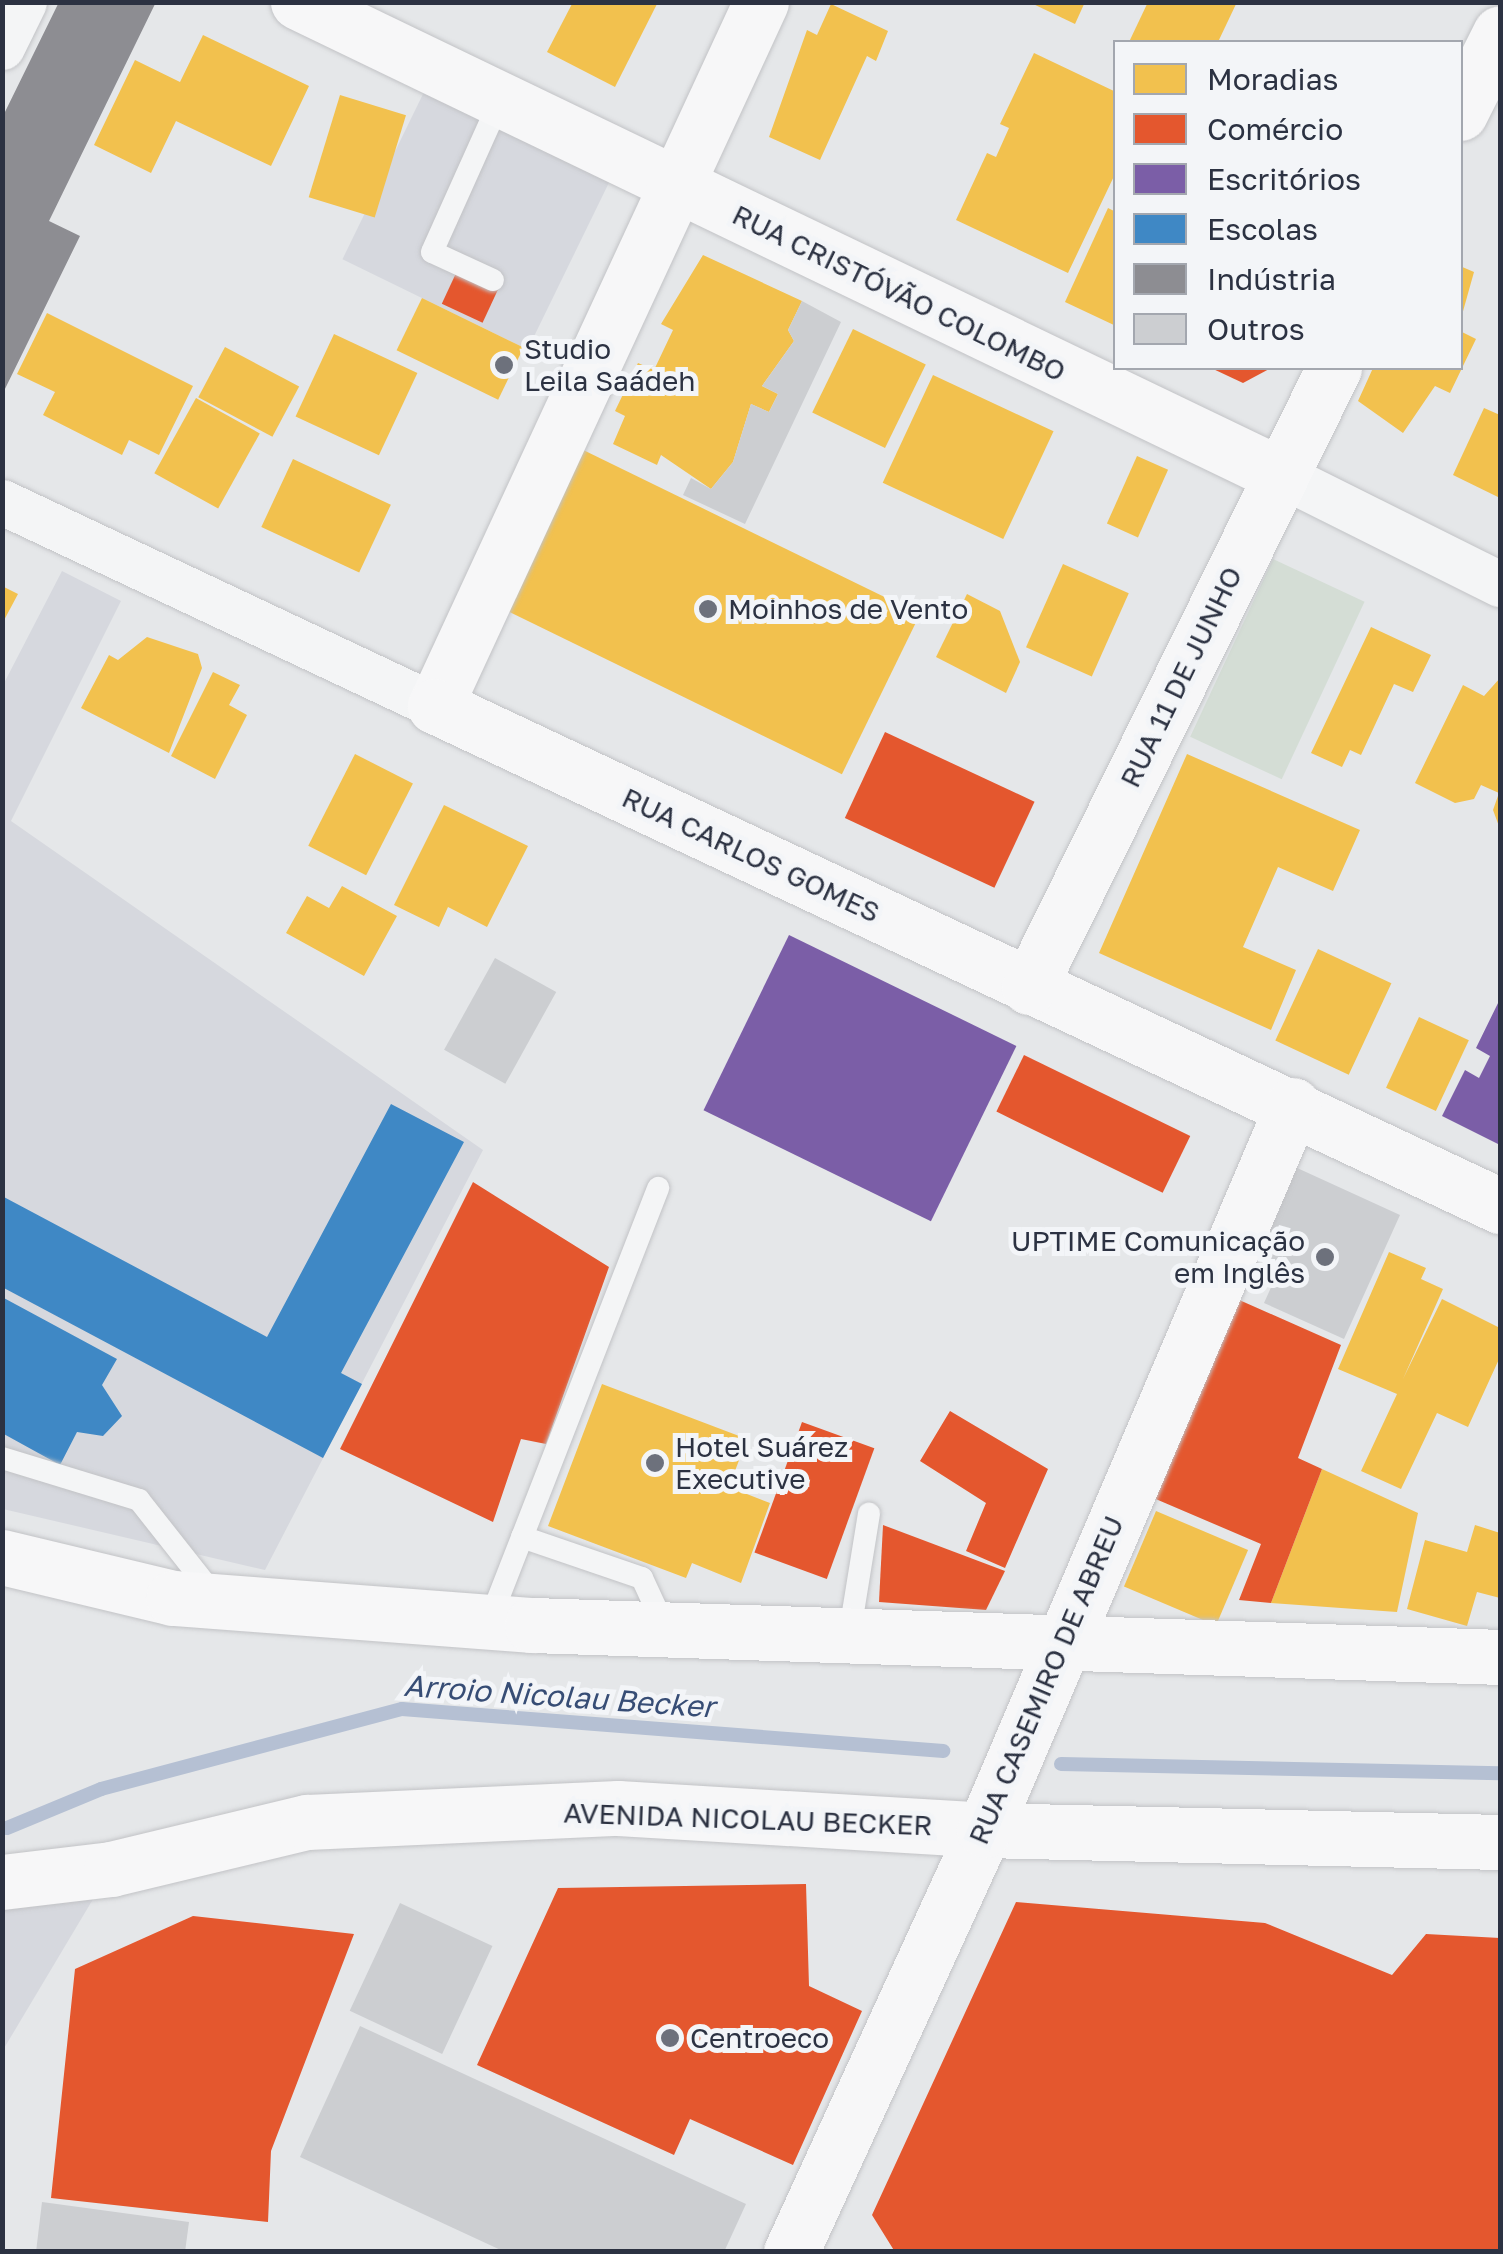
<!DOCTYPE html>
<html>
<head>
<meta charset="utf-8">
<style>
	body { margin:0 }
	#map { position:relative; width:1503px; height:2254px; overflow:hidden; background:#e5e7e9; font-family:"Golos Text",sans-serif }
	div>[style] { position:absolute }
	.built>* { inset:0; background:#d6d8de; transform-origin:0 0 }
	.green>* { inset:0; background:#d4ddd5; transform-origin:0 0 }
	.homes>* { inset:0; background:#f2c14e; transform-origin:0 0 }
	.shops>* { inset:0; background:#e4572e; transform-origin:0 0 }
	.offices>* { inset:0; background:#7b5ea7; transform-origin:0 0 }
	.schools>* { inset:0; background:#3f88c5 }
	.industry>* { inset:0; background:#8d8d92 }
	.stream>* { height:14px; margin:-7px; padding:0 7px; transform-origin:7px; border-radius:7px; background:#b5c0d3 }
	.building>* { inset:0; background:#ccced1; transform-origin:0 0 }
	.roads { filter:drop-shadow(0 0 2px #c2c3c6) drop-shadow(0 0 2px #c2c3c6) }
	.lane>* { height:22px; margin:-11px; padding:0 11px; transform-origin:11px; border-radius:11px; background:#f4f5f6 }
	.street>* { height:45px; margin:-22.5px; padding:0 22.5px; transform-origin:22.5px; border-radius:22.5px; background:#f4f5f6 }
	.secondary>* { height:55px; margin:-27.5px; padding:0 27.5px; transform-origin:27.5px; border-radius:27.5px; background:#f7f7f8 }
	.dots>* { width:28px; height:28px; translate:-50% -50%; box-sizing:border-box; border:5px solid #f3f5f8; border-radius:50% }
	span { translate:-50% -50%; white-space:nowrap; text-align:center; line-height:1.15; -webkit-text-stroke:10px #f3f5f8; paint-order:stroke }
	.street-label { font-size:28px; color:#2c3242 }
	.poi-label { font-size:28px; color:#2c3242 }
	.left { translate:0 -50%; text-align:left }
	.right { translate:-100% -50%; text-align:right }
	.water-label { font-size:30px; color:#374d75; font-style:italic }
	.frame { position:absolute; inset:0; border:5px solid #2c3242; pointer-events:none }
	.legend { position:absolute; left:1113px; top:40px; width:350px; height:330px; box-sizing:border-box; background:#f3f5f8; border:2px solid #a3a7af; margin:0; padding:12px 18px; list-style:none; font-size:30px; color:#2c3242 }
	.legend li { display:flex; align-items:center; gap:20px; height:50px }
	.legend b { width:50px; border:2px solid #a3a7af }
</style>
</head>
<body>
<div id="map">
	<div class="built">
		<i style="left:424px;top:92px;width:206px;height:186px;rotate:26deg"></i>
		<i style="clip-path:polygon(62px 571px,121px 601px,11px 821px,483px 1150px,265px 1570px,3px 1509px,2px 687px)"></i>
		<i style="clip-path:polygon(111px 1869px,3px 2050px,3px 1882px)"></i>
	</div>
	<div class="green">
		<i style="left:1273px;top:559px;width:101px;height:196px;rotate:25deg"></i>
	</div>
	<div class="homes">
		<i style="clip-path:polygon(573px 2px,658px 2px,615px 87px,547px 52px)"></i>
		<i style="clip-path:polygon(1029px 2px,1085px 2px,1075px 24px)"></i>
		<i style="clip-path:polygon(1148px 2px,1237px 2px,1218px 42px,1129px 42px)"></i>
		<i style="clip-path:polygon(831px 4px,888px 31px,876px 61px,867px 56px,820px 160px,769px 137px,807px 30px,817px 35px)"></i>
		<i style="clip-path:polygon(203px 35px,309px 86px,271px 166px,176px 121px,151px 173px,94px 145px,135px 60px,180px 82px)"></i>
		<i style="clip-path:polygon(1034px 53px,1116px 92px,1116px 172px,1068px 273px,956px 220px,987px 153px,996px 157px,1009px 128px,1000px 124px)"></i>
		<i style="left:340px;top:95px;width:69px;height:107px;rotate:17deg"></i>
		<i style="clip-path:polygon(1108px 208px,1116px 212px,1116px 326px,1065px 302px)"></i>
		<i style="clip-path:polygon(703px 255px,802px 301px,788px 330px,794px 341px,762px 386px,778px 394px,769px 412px,751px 404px,733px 462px,711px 489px,661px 455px,657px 465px,613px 444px,625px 416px,615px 411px,638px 363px,654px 370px,673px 330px,661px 324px)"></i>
		<i style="clip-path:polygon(1460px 266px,1474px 272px,1460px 322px)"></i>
		<i style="left:422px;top:298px;width:113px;height:58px;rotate:26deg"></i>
		<i style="clip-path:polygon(47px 313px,193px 386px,159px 455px,129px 440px,122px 455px,43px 415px,55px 392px,17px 374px)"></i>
		<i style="left:853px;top:329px;width:81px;height:93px;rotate:26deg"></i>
		<i style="clip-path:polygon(1460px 331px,1476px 339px,1450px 393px,1435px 386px,1403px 433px,1358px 401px,1373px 368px,1460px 368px)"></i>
		<i style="left:334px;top:334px;width:92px;height:91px;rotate:25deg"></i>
		<i style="left:225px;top:347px;width:84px;height:57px;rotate:28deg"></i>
		<i style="left:933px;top:375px;width:133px;height:119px;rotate:25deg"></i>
		<i style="left:196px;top:398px;width:73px;height:86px;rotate:29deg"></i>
		<i style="clip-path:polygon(1484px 408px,1500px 415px,1500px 498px,1453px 475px)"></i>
		<i style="left:573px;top:445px;width:386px;height:178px;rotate:26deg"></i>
		<i style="left:1137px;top:456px;width:34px;height:74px;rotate:24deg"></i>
		<i style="left:293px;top:459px;width:108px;height:75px;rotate:25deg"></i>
		<i style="left:1063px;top:564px;width:72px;height:91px;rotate:24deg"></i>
		<i style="clip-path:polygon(2px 586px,18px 594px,2px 624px)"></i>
		<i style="clip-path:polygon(967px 594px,1000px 611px,1020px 662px,1006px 693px,936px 657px)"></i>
		<i style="clip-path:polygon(1371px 627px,1431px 655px,1413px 692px,1394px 684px,1361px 755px,1350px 750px,1342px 767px,1311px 753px)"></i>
		<i style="clip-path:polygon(147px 637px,198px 654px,202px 668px,169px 753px,81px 708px,109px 655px,118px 660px)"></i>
		<i style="clip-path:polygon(213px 672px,240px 685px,229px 705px,247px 715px,215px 779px,171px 756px)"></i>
		<i style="clip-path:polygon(1500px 678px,1500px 829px,1493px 810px,1499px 793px,1481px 785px,1474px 799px,1455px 803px,1415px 783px,1463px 685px,1484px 696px)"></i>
		<i style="left:355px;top:754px;width:65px;height:103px;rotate:27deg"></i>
		<i style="clip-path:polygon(1187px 754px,1360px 830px,1333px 891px,1278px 867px,1243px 947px,1296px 970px,1271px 1030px,1099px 953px)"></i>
		<i style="clip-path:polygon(444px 805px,528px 846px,487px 927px,448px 907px,439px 927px,394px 905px)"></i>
		<i style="clip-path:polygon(342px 886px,397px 916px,364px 976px,286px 933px,307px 896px,329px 908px)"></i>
		<i style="left:1318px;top:949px;width:81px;height:101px;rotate:25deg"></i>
		<i style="left:1419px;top:1017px;width:55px;height:78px;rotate:25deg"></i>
		<i style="clip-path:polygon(1389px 1252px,1426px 1268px,1421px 1279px,1443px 1289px,1403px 1379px,1442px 1299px,1500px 1328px,1500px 1357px,1468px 1427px,1437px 1413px,1401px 1489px,1361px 1471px,1397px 1394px,1338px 1369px)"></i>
		<i style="clip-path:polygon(602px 1384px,747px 1439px,729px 1487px,770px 1503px,741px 1583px,692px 1563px,686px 1578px,548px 1526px)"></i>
		<i style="clip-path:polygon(1322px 1469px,1418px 1513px,1397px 1612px,1271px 1603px)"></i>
		<i style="left:1156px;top:1511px;width:100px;height:82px;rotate:23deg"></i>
		<i style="clip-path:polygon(1475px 1525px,1500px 1533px,1500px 1598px,1477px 1592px,1467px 1626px,1407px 1609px,1425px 1540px,1467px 1552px)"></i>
	</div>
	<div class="shops">
		<i style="left:457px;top:271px;width:45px;height:36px;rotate:25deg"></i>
		<i style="clip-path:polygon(1211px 368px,1271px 368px,1243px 383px)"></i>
		<i style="left:885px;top:732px;width:165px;height:95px;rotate:25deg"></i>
		<i style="left:1024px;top:1055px;width:185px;height:63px;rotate:26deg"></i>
		<i style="clip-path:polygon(473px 1182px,609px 1267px,546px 1444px,521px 1439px,493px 1522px,340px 1449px)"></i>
		<i style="clip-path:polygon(1237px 1299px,1341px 1345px,1298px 1458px,1322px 1469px,1271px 1603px,1239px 1600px,1261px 1544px,1151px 1497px)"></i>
		<i style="clip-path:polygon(950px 1411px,1048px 1469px,1005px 1568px,966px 1551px,986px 1503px,920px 1461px)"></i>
		<i style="left:802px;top:1422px;width:77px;height:139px;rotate:20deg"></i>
		<i style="clip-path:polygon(883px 1525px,1005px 1571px,986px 1610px,879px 1602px)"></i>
		<i style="clip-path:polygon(806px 1884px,809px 1986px,862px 2011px,793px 2165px,690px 2119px,674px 2155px,477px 2065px,558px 1888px)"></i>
		<i style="clip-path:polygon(1016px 1902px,1265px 1923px,1392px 1975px,1426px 1934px,1500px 1938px,1500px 2251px,895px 2252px,872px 2215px)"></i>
		<i style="clip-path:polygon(193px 1916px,354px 1934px,271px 2151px,268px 2222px,51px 2198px,75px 1969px)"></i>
	</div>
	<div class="offices">
		<i style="left:789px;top:935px;width:253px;height:195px;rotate:26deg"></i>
		<i style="clip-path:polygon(1500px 999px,1500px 1145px,1442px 1116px,1465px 1070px,1479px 1078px,1490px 1056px,1476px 1048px)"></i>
	</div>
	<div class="schools">
		<i style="clip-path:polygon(391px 1104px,464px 1142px,341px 1373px,362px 1384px,323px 1458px,2px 1287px,2px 1196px,267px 1337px)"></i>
		<i style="clip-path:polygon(2px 1297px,117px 1359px,102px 1385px,122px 1416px,103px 1436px,77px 1432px,60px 1465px,2px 1433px)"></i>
	</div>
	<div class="industry">
		<i style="clip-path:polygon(59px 2px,156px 2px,49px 221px,80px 236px,2px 395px,2px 118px)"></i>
	</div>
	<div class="stream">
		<i style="left:1061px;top:1764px;width:439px;rotate:1.2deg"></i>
		<i style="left:7px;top:1828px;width:102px;rotate:-22.5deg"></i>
		<i style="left:101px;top:1789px;width:311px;rotate:-14.9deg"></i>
		<i style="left:402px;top:1709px;width:543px;rotate:4.44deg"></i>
	</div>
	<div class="building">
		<i style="clip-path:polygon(802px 301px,841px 322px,745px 524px,683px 495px,691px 478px,711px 489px,733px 462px,751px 404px,769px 412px,778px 394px,762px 386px,794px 341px,788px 330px)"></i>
		<i style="left:495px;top:958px;width:70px;height:105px;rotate:29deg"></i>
		<i style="clip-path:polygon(1295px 1167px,1400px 1215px,1344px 1339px,1264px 1303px,1282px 1263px,1256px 1252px)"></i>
		<i style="left:400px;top:1903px;width:102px;height:119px;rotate:25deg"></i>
		<i style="clip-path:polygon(360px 2026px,746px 2204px,724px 2252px,505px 2252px,300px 2157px)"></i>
		<i style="clip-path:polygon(42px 2202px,189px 2222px,185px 2252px,36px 2252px)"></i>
	</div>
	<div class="roads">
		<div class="lane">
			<i style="left:493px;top:280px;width:67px;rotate:-155.3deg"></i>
			<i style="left:432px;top:252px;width:166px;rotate:-65.8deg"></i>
			<i style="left:2px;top:1458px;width:143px;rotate:17deg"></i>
			<i style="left:139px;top:1500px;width:121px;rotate:51.7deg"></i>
			<i style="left:522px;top:1537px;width:127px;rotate:18.9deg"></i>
			<i style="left:642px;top:1578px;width:55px;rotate:65.3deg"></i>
			<i style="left:489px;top:1622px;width:466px;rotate:-68.7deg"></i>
			<i style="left:849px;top:1637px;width:125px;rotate:-80.8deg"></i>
		</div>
		<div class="street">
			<i style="left:2px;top:47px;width:50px;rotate:-63.9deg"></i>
			<i style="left:1281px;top:475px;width:245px;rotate:26.5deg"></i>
			<i style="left:2px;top:502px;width:479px;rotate:25.2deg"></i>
		</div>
		<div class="secondary">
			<i style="left:298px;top:2px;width:1091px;rotate:25.7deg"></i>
			<i style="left:761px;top:2px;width:776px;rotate:114.85deg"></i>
			<i style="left:435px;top:706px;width:1177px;rotate:25.15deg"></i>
			<i style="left:1460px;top:113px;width:89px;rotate:-63.4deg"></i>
			<i style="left:1029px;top:987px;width:690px;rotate:-63.77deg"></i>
			<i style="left:2px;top:1557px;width:176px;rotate:13.5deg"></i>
			<i style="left:173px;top:1598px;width:360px;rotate:4.3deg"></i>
			<i style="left:532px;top:1625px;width:969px;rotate:1.89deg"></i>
			<i style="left:2px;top:1882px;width:110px;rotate:-6.8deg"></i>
			<i style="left:111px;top:1869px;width:202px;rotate:-13.5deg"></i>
			<i style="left:307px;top:1822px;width:311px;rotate:-2.6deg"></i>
			<i style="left:618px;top:1808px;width:367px;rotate:3.4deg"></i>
			<i style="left:984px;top:1830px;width:516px;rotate:1.33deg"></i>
			<i style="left:791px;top:2252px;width:464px;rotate:-65.4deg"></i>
			<i style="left:984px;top:1830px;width:788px;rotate:-66.92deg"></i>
		</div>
	</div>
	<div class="dots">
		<i style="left:504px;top:365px;background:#6d717c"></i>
		<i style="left:708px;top:609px;background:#6d717c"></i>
		<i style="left:1325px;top:1257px;background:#6d717c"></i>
		<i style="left:655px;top:1463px;background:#6d717c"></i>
		<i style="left:670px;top:2038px;background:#6d717c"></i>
	</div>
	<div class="street-label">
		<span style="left:899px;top:293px;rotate:26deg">RUA CRISTÓVÃO COLOMBO</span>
		<span style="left:1181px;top:677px;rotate:-64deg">RUA 11 DE JUNHO</span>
		<span style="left:751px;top:855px;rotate:25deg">RUA CARLOS GOMES</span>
		<span style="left:1046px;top:1680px;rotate:-67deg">RUA CASEMIRO DE ABREU</span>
		<span style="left:748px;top:1819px;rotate:2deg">AVENIDA NICOLAU BECKER</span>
	</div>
	<div class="poi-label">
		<span class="left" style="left:524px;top:365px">Studio<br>Leila Saádeh</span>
		<span class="left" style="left:728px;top:609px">Moinhos de Vento</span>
		<span class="right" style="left:1305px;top:1257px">UPTIME Comunicação<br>em Inglês</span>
		<span class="left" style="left:675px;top:1463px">Hotel Suárez<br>Executive</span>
		<span class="left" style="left:690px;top:2038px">Centroeco</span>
	</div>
	<div class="water-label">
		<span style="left:559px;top:1696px;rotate:4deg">Arroio Nicolau Becker</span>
	</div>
	<div class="frame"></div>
	<ul class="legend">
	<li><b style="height:28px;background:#f2c14e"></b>Moradias</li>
	<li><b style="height:28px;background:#e4572e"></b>Comércio</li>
	<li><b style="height:28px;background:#7b5ea7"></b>Escritórios</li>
	<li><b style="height:28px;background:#3f88c5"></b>Escolas</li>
	<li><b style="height:28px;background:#8d8d92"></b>Indústria</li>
	<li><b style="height:28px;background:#ccced1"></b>Outros</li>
	</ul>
</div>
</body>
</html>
